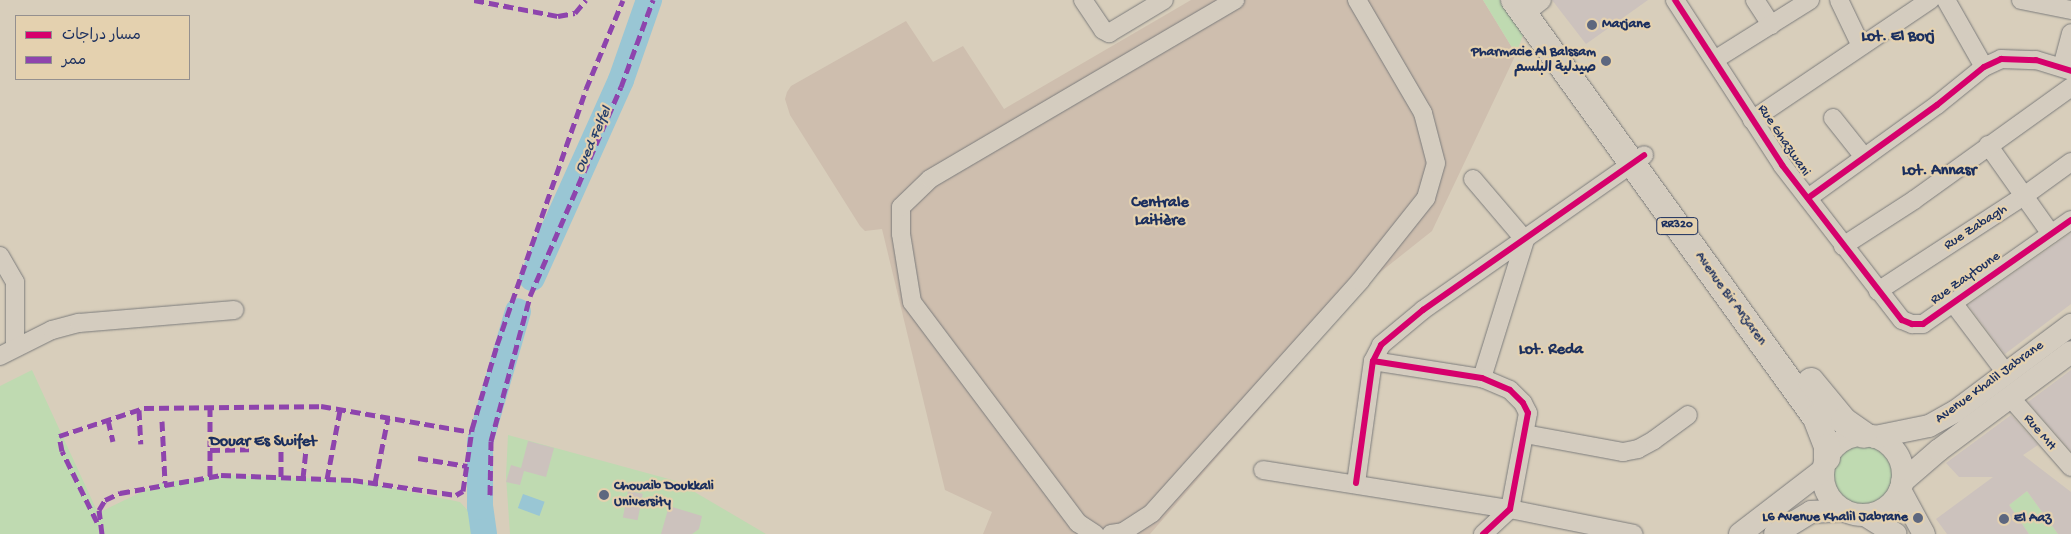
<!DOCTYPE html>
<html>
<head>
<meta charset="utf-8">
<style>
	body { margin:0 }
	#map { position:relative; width:2071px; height:534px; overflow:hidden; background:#d8cebb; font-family:"Gochi Hand","Playpen Sans Arabic",sans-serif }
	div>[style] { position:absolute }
	.built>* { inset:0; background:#cebeae }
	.green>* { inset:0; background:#bfdab1 }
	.round { border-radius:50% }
	.water>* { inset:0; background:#99c6d4; transform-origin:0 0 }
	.river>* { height:26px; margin:-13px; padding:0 13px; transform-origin:13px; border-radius:13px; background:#99c6d4 }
	.building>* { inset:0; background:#ccc2bd; transform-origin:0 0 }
	.roads { filter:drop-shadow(0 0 1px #7c7c7c) drop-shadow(0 0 1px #7c7c7c) }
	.minor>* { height:18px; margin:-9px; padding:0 9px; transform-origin:9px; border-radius:9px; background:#d4ccbf }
	.major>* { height:22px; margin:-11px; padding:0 11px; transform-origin:11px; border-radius:11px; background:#d4ccbf }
	.major>.ring { margin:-11px; padding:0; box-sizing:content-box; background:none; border:22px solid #d4ccbf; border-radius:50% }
	.highway>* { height:26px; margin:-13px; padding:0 13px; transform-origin:13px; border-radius:13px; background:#d4ccbf }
	.quiet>* { height:5px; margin-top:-2.5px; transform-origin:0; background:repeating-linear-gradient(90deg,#8e44ad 0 10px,transparent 0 15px) }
	.cycleway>* { height:6px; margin:-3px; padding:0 3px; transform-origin:3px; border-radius:3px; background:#d6006c }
	.dots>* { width:14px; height:14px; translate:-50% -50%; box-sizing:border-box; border:2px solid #e4d1af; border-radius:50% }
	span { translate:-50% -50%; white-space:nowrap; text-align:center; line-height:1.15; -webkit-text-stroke:4.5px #e4d1af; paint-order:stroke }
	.shield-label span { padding:1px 4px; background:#e4d1af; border:1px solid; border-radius:4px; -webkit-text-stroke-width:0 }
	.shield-label { font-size:12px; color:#1b2f5e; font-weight:700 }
	.poi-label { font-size:14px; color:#1b2f5e; font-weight:700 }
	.left { translate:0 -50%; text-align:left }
	.right { translate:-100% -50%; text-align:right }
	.street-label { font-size:14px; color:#1b2f5e }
	.water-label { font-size:15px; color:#253e6b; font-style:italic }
	.quarter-label { font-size:16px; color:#1b2f5e; font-weight:700 }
	.legend { position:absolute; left:15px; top:15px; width:175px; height:65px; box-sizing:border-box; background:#e4d1af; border:1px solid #94908f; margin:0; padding:6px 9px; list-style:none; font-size:15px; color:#1b2f5e }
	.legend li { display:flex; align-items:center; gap:10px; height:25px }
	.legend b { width:25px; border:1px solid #94908f }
</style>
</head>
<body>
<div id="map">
	<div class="built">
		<i style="clip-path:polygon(1191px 0,1483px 0,1516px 54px,1432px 231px,1354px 293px,1309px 352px,1150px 534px,983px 534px,992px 512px,945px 490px,882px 229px,865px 231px,860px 226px,790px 115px,785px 99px,787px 92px,791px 86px,906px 21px,933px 62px,963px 46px,1004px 109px)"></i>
	</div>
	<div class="green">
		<i style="clip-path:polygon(1483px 0,1500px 0,1523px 35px,1516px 54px)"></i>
		<i style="clip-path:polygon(32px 370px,98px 513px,160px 483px,221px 475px,353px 480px,460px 502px,472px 515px,473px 534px,0 534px,0 386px)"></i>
		<i style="clip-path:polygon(508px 435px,676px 481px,766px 534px,510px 534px,506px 476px)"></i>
		<i class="round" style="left:1830px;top:442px;width:66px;height:66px"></i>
		<i style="clip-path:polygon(2027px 491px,2058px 534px,2029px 534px,2009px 505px)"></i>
	</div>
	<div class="water">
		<i style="left:523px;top:494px;width:23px;height:15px;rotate:20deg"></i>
	</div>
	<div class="river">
		<i style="left:532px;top:278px;width:217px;rotate:-65.8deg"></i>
		<i style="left:621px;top:80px;width:85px;rotate:-70.7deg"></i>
		<i style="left:484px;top:534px;width:27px;rotate:-98deg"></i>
		<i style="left:480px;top:507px;width:65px;rotate:-90deg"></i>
		<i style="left:480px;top:442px;width:136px;rotate:-73.8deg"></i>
	</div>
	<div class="building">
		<i style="clip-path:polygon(1552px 0,1648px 0,1586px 44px)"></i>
		<i style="clip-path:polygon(2071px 233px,2071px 304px,2005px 354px,1968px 305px)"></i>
		<i style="clip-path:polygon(2071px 370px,2071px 451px,2028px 402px)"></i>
		<i style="clip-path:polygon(2011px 415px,2038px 445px,2023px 455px,2071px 492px,2071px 534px,2058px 534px,2027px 491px,2009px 505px,2029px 534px,1947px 534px,1936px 519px,1993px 477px,1959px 477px,1946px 463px)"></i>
		<i style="clip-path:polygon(528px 441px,554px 448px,546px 477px,524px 471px,520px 485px,506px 482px,511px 465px,521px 468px)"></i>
		<i style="left:628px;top:491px;width:15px;height:27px;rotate:11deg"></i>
		<i style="clip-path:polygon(669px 506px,702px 516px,699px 529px,692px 534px,661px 534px)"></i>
	</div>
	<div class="roads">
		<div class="minor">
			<i style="left:1083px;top:0;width:36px;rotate:56deg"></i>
			<i style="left:1103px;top:30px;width:7px;rotate:27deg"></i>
			<i style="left:1109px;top:33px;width:64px;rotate:-31deg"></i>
			<i style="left:1675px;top:0;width:197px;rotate:57deg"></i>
			<i style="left:1782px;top:165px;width:196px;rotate:52.3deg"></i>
			<i style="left:1902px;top:320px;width:11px;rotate:22deg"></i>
			<i style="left:1912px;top:324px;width:11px"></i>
			<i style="left:1923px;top:324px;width:181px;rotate:-35.1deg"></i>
			<i style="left:1755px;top:0;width:30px;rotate:57deg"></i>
			<i style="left:1839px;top:0;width:51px;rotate:64.4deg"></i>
			<i style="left:1946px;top:0;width:77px;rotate:60.4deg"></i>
			<i style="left:2021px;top:0;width:51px;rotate:11.3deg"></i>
			<i style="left:1523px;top:15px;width:24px;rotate:-38deg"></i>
			<i style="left:1716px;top:59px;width:111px;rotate:-32.1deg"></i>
			<i style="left:2062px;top:67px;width:35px;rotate:-75deg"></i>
			<i style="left:1833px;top:118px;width:50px;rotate:51.5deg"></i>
			<i style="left:1752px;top:120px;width:215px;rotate:-34deg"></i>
			<i style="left:1988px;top:145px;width:109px;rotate:54.7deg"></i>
			<i style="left:1473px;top:179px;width:80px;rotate:49.6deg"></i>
			<i style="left:1525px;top:240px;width:145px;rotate:107.3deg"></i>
			<i style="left:1808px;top:198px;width:159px;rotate:-35.8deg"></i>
			<i style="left:1937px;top:105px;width:60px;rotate:-39deg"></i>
			<i style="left:1984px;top:67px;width:19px;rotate:-25deg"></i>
			<i style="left:2001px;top:59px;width:35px;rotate:2deg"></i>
			<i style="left:2036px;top:60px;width:37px;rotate:17deg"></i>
			<i style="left:1843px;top:246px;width:85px;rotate:-32.9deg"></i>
			<i style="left:1914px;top:200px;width:193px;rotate:-35.7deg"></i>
			<i style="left:0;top:256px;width:30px;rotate:60deg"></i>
			<i style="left:15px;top:282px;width:64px;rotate:90deg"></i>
			<i style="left:1878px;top:291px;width:174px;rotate:-33.1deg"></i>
			<i style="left:2024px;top:196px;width:58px;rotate:-35.9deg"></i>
			<i style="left:1954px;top:304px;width:86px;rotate:53deg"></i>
			<i style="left:0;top:356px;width:58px;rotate:-26.6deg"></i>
			<i style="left:52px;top:330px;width:28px;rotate:-15deg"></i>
			<i style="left:79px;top:323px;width:156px;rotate:-4.8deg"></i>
			<i style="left:1373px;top:361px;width:110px;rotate:8.9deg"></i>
			<i style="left:1482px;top:378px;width:30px;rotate:23deg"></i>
			<i style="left:1510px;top:390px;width:18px;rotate:45deg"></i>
			<i style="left:1523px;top:403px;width:11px;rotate:63deg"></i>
			<i style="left:1528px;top:413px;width:98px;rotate:100.6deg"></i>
			<i style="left:1510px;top:509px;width:37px;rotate:137deg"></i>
			<i style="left:2010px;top:397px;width:93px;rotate:48.9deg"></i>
			<i style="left:1525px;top:434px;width:100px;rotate:10.4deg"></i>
			<i style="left:1623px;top:452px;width:15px;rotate:-11deg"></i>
			<i style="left:1638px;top:449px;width:18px;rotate:-29deg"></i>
			<i style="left:1654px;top:440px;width:42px;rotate:-36.3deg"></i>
			<i style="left:1263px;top:470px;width:250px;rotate:9deg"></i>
			<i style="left:1510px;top:509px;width:126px;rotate:11.4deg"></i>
			<i style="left:1356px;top:483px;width:123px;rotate:-82.1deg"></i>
			<i style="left:1373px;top:361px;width:18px;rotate:-63deg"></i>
			<i style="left:1381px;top:345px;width:55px;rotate:-39.8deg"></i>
			<i style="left:1423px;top:310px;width:270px;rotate:-35deg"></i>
			<i style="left:1095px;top:534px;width:20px;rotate:-147deg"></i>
			<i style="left:1078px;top:523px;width:276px;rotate:-126.9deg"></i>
			<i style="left:912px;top:302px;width:69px;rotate:-99.2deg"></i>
			<i style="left:901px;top:234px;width:27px;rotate:-90deg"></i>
			<i style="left:901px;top:207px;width:40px;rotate:-44deg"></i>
			<i style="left:930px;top:179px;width:354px;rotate:-30.4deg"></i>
			<i style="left:1111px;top:534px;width:12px;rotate:-9deg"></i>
			<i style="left:1123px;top:532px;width:35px;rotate:-33deg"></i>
			<i style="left:1152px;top:513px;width:312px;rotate:-48.1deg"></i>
			<i style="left:1360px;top:281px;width:106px;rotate:-51.5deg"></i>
			<i style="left:1426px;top:198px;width:36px;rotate:-74deg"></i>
			<i style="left:1436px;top:163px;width:52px;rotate:-104.6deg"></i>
			<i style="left:1423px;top:113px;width:131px;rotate:-120.3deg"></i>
		</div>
		<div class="major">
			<i class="ring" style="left:1823px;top:435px;width:58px;height:58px"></i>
			<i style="left:1875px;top:437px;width:55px;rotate:-11.5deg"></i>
			<i style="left:1929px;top:426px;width:31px;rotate:-29deg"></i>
			<i style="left:1956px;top:411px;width:144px;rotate:-36.8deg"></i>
			<i style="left:1902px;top:482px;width:49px;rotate:-40.9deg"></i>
			<i style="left:1939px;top:450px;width:164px;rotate:-36.6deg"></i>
			<i style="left:1900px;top:490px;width:50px;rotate:61.4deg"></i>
			<i style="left:1865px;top:515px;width:36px;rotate:32deg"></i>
			<i style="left:1740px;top:534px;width:105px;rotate:-37.6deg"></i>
			<i style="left:1775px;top:534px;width:42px;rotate:-31.4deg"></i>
			<i style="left:1811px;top:512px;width:33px;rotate:-3deg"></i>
		</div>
		<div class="highway">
			<i style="left:1514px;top:0;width:516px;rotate:54.15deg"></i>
			<i style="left:1816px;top:418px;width:31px;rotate:69deg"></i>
			<i style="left:1827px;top:447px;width:11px;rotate:90deg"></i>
			<i style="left:1811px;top:381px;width:52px;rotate:50.5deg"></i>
			<i style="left:1844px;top:421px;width:24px;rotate:35deg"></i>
		</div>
	</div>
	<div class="quiet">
		<i style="left:474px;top:0;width:86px;rotate:10.8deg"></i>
		<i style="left:558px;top:16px;width:17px;rotate:-10deg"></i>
		<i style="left:575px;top:13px;width:17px;rotate:-50deg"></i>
		<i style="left:139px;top:410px;width:34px;rotate:87deg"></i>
		<i style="left:108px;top:420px;width:22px;rotate:77deg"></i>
		<i style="left:162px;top:421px;width:62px;rotate:87.2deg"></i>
		<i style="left:281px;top:437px;width:40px;rotate:90deg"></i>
		<i style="left:210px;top:450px;width:39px;rotate:-1deg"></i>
		<i style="left:418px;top:458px;width:50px;rotate:9.3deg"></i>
		<i style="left:210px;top:476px;width:69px;rotate:-90deg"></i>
		<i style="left:303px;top:478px;width:28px;rotate:-84deg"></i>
		<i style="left:327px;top:479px;width:70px;rotate:-79.3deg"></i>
		<i style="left:375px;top:483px;width:66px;rotate:-78.7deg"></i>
		<i style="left:490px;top:495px;width:54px;rotate:-88.9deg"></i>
		<i style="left:491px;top:441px;width:150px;rotate:-74.9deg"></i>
		<i style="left:530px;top:296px;width:228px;rotate:-66.5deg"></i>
		<i style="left:621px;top:87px;width:93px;rotate:-69.8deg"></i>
		<i style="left:97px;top:522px;width:79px;rotate:-116.2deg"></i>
		<i style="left:62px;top:451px;width:15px;rotate:-101deg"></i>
		<i style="left:59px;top:436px;width:89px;rotate:-18.2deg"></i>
		<i style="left:144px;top:408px;width:177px;rotate:-0.6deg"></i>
		<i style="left:321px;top:406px;width:152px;rotate:9.8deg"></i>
		<i style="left:102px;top:534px;width:24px;rotate:-97deg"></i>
		<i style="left:99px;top:510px;width:12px;rotate:-59deg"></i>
		<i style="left:105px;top:500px;width:17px;rotate:-25deg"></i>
		<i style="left:120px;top:493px;width:103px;rotate:-10.1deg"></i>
		<i style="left:221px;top:475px;width:132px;rotate:2.2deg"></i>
		<i style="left:353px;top:480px;width:104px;rotate:8.3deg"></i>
		<i style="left:456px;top:495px;width:8px;rotate:-30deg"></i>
		<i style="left:463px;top:491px;width:63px;rotate:-81.7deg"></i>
		<i style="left:472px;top:429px;width:88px;rotate:-73.4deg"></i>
		<i style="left:497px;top:345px;width:271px;rotate:-70.8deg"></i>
		<i style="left:586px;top:89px;width:96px;rotate:-67.4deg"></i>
	</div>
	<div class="cycleway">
		<i style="left:1675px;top:0;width:197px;rotate:57deg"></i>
		<i style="left:1782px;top:165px;width:196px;rotate:52.3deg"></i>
		<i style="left:1902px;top:320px;width:11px;rotate:22deg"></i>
		<i style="left:1912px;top:324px;width:11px"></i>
		<i style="left:1923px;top:324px;width:181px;rotate:-35.1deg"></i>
		<i style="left:1808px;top:198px;width:159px;rotate:-35.8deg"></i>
		<i style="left:1937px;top:105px;width:60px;rotate:-39deg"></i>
		<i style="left:1984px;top:67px;width:19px;rotate:-25deg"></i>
		<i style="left:2001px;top:59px;width:35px;rotate:2deg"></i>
		<i style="left:2036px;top:60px;width:37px;rotate:17deg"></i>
		<i style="left:1373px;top:361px;width:110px;rotate:8.9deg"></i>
		<i style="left:1482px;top:378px;width:30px;rotate:23deg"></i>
		<i style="left:1510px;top:390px;width:18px;rotate:45deg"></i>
		<i style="left:1523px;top:403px;width:11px;rotate:63deg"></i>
		<i style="left:1528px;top:413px;width:98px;rotate:100.6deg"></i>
		<i style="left:1510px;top:509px;width:37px;rotate:137deg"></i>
		<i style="left:1356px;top:483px;width:123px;rotate:-82.1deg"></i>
		<i style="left:1373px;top:361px;width:18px;rotate:-63deg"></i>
		<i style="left:1381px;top:345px;width:55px;rotate:-39.8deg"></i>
		<i style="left:1423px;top:310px;width:270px;rotate:-35deg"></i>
	</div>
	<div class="dots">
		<i style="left:1592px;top:25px;background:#5d677f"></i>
		<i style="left:1606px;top:61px;background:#5d677f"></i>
		<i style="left:604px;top:495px;background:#5d677f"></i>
		<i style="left:1918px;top:518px;background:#5d677f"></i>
		<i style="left:2004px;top:519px;background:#5d677f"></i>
	</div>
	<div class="shield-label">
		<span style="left:1677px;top:226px">RR320</span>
	</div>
	<div class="poi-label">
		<span class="left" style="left:1602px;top:25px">Marjane</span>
		<span class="right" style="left:1596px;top:61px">Pharmacie Al Balssam<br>صيدلية البلسم</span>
		<span class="left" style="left:614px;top:495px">Chouaib Doukkali<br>University</span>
		<span class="right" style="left:1908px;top:518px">L6 Avenue Khalil Jabrane</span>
		<span class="left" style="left:2014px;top:519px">El Aaz</span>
	</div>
	<div class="street-label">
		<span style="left:1783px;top:141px;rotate:56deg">Rue Ghazwani</span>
		<span style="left:1976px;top:228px;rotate:-33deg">Rue Zabagh</span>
		<span style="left:1966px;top:279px;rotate:-35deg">Rue Zaytoune</span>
		<span style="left:1730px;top:299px;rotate:54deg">Avenue Bir Anzaren</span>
		<span style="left:1990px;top:383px;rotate:-36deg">Avenue Khalil Jabrane</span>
		<span style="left:2039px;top:433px;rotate:50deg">Rue MH</span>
	</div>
	<div class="water-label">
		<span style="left:594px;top:140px;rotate:-66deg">Oued Felfel</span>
	</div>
	<div class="quarter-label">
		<span style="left:1898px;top:38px">Lot. El Borj</span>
		<span style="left:1939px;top:172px">Lot. Annasr</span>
		<span style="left:1160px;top:213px">Centrale<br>Laitière</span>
		<span style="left:1551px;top:351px">Lot. Reda</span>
		<span style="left:263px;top:443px">Douar Es Swifet</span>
	</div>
	<ul class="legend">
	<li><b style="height:6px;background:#d6006c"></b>مسار دراجات</li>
	<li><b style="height:6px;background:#8e44ad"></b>ممر</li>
	</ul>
</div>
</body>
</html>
